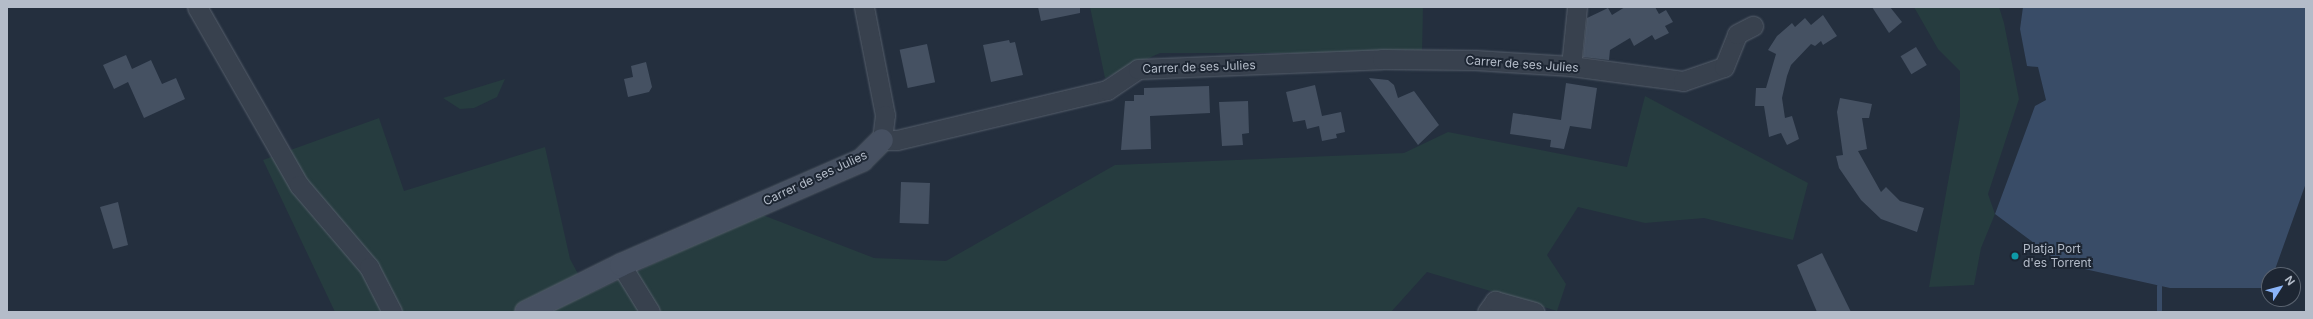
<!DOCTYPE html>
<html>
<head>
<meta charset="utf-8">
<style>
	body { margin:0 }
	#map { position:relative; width:2313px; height:319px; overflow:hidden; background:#242f3e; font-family:Inter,sans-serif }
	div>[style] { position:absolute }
	.green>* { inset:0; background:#263c3f }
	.water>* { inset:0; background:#394c67 }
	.stream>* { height:5px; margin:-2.5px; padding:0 2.5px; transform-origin:2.5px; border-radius:2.5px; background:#394c67 }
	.building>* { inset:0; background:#455162; transform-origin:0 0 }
	.roads { filter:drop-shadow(0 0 1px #565f6c) drop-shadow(0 0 1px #565f6c) }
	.street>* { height:19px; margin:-9.5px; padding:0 9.5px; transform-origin:9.5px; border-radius:9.5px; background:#38414e }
	.secondary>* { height:22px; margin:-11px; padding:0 11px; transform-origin:11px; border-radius:11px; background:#465061 }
	.dots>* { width:11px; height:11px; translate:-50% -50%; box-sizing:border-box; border:2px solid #1d2633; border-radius:50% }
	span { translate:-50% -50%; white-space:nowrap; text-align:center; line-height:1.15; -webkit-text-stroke:4px #1d2633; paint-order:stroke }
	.street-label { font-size:12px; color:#b4bcc9 }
	.poi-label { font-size:12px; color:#b4bcc9 }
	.left { translate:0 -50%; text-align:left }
	.frame { position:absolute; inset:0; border:8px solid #b4bcc9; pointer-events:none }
	.north { position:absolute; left:2261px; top:267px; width:40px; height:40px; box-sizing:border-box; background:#1d2633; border:1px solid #59626f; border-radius:50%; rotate:54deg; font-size:11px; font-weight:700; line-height:16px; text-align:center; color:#b4bcc9 }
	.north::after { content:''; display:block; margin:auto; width:14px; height:18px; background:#8ab4f8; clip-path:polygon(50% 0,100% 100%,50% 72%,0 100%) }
</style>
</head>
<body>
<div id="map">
	<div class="green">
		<i style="clip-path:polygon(1090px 7px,1423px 7px,1422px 53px,1160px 53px,1105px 78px)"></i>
		<i style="clip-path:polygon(1914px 7px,1999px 7px,2004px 23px,2019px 99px,1988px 194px,1995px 214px,1981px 248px,1974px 285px,1929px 287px,1960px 116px,1960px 71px,1938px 49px)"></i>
		<i style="clip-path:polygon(505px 79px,497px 97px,474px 108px,460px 109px,443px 98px)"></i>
		<i style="clip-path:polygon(1645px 96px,1808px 183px,1793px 240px,1704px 218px,1645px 223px,1578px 207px,1547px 255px,1566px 284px,1557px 311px,1427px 272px,1391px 312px,335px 312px,263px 160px,379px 118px,404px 191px,545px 147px,570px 259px,589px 294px,760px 214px,874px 258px,946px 261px,1115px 165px,1404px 153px,1448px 132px,1627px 167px)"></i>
	</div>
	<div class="water">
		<i style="clip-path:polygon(2023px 7px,2306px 7px,2306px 183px,2273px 275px,2269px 275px,2269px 288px,2170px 288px,2062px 264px,1995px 214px,2035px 106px,2046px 100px,2038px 67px,2027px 66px,2020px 29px)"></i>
	</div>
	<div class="stream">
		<i style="left:2159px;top:312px;width:26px;rotate:-90deg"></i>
	</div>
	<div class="building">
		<i style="clip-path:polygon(1038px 7px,1080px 7px,1080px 13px,1041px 21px)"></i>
		<i style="clip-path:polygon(1625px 7px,1655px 7px,1659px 14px,1666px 10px,1673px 22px,1665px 26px,1669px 33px,1655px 40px,1652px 35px,1634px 46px,1630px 38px,1610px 50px,1609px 60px,1583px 57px,1587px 18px,1608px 8px,1612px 15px)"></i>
		<i style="clip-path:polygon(1872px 7px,1890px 7px,1902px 22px,1889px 33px)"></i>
		<i style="clip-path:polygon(1823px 15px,1837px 36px,1823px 45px,1821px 41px,1815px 46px,1811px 44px,1791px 65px,1787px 76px,1782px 98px,1785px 118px,1792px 116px,1799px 139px,1787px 145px,1781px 133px,1769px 137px,1764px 106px,1755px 106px,1756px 88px,1766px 88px,1776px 54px,1768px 50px,1777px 36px,1792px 23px,1795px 27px,1805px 18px,1811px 25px)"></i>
		<i style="clip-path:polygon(1009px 40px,1010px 43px,1015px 42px,1023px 75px,991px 82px,983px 45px)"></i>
		<i style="left:927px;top:44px;width:39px;height:28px;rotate:78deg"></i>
		<i style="left:1916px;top:47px;width:21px;height:18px;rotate:59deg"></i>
		<i style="clip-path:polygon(126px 55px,132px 69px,151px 60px,162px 84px,176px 78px,185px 99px,144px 118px,128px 82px,114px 89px,103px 65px)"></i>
		<i style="clip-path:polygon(646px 62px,652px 87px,649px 92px,628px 97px,624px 79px,633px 77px,631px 66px)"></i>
		<i style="clip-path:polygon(1369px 78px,1388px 80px,1394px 85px,1398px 98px,1414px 91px,1439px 125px,1418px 145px)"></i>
		<i style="clip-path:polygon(1566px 83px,1597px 88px,1591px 129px,1570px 126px,1564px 149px,1550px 147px,1551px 140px,1510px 134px,1513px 113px,1561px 120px)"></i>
		<i style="clip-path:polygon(1315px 85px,1322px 116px,1341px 112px,1345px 132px,1336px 134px,1337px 138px,1322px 141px,1319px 126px,1307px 129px,1305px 120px,1293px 122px,1286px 92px)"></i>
		<i style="clip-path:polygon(1209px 86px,1210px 113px,1150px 116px,1151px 149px,1121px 150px,1125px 101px,1134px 101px,1134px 95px,1144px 95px,1144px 88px)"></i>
		<i style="clip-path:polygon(1840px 98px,1872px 104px,1869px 118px,1862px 118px,1867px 149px,1858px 151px,1881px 192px,1886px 187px,1900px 201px,1924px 208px,1917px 232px,1881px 219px,1861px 200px,1839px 168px,1836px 156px,1843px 155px,1837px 112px)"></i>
		<i style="clip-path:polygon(1248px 101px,1249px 133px,1242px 134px,1243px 145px,1222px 146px,1219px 102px)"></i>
		<i style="left:901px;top:182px;width:29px;height:41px;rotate:2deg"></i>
		<i style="clip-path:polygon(118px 202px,128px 245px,113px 249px,100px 207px)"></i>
		<i style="clip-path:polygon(1822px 253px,1851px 312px,1817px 312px,1797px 265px)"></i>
	</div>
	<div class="roads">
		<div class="street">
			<i style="left:197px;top:7px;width:205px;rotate:60.2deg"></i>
			<i style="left:299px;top:185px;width:108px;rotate:49.5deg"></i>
			<i style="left:369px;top:267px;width:51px;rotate:62.9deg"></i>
			<i style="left:864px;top:7px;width:110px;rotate:79deg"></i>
			<i style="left:885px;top:115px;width:25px;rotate:97deg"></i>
			<i style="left:882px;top:140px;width:15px"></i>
			<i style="left:897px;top:140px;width:216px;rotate:-13.4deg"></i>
			<i style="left:1107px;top:90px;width:37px;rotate:-34deg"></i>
			<i style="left:1138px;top:69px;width:244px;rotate:-2.3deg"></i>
			<i style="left:1382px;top:59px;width:93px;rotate:0.6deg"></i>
			<i style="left:1475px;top:60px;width:96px;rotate:3.6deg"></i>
			<i style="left:1571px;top:66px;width:113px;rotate:7.6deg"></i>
			<i style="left:1683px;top:81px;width:43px;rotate:-18.9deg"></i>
			<i style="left:1724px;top:67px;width:35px;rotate:-68deg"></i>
			<i style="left:1737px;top:34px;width:18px;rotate:-27deg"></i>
			<i style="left:1571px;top:66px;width:59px;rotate:-84.2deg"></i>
			<i style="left:621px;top:265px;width:55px;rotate:58.3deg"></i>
			<i style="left:1487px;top:312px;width:14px;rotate:-54deg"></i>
			<i style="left:1495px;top:301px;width:41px;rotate:15.4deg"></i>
		</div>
		<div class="secondary">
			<i style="left:526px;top:312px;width:106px;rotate:-26.3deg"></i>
			<i style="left:621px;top:265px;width:263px;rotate:-23.5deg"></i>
			<i style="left:862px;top:160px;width:28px;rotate:-45deg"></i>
		</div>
	</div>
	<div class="dots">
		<i style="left:2015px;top:256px;background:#0f9aa8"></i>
	</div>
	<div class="street-label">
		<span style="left:1522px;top:64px;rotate:4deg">Carrer de ses Julies</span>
		<span style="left:1199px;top:67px;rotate:-2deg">Carrer de ses Julies</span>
		<span style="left:815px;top:178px;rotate:-25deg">Carrer de ses Julies</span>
	</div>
	<div class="poi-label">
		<span class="left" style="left:2023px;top:256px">Platja Port<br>d'es Torrent</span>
	</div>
	<div class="frame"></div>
	<div class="north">N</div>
</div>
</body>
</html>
